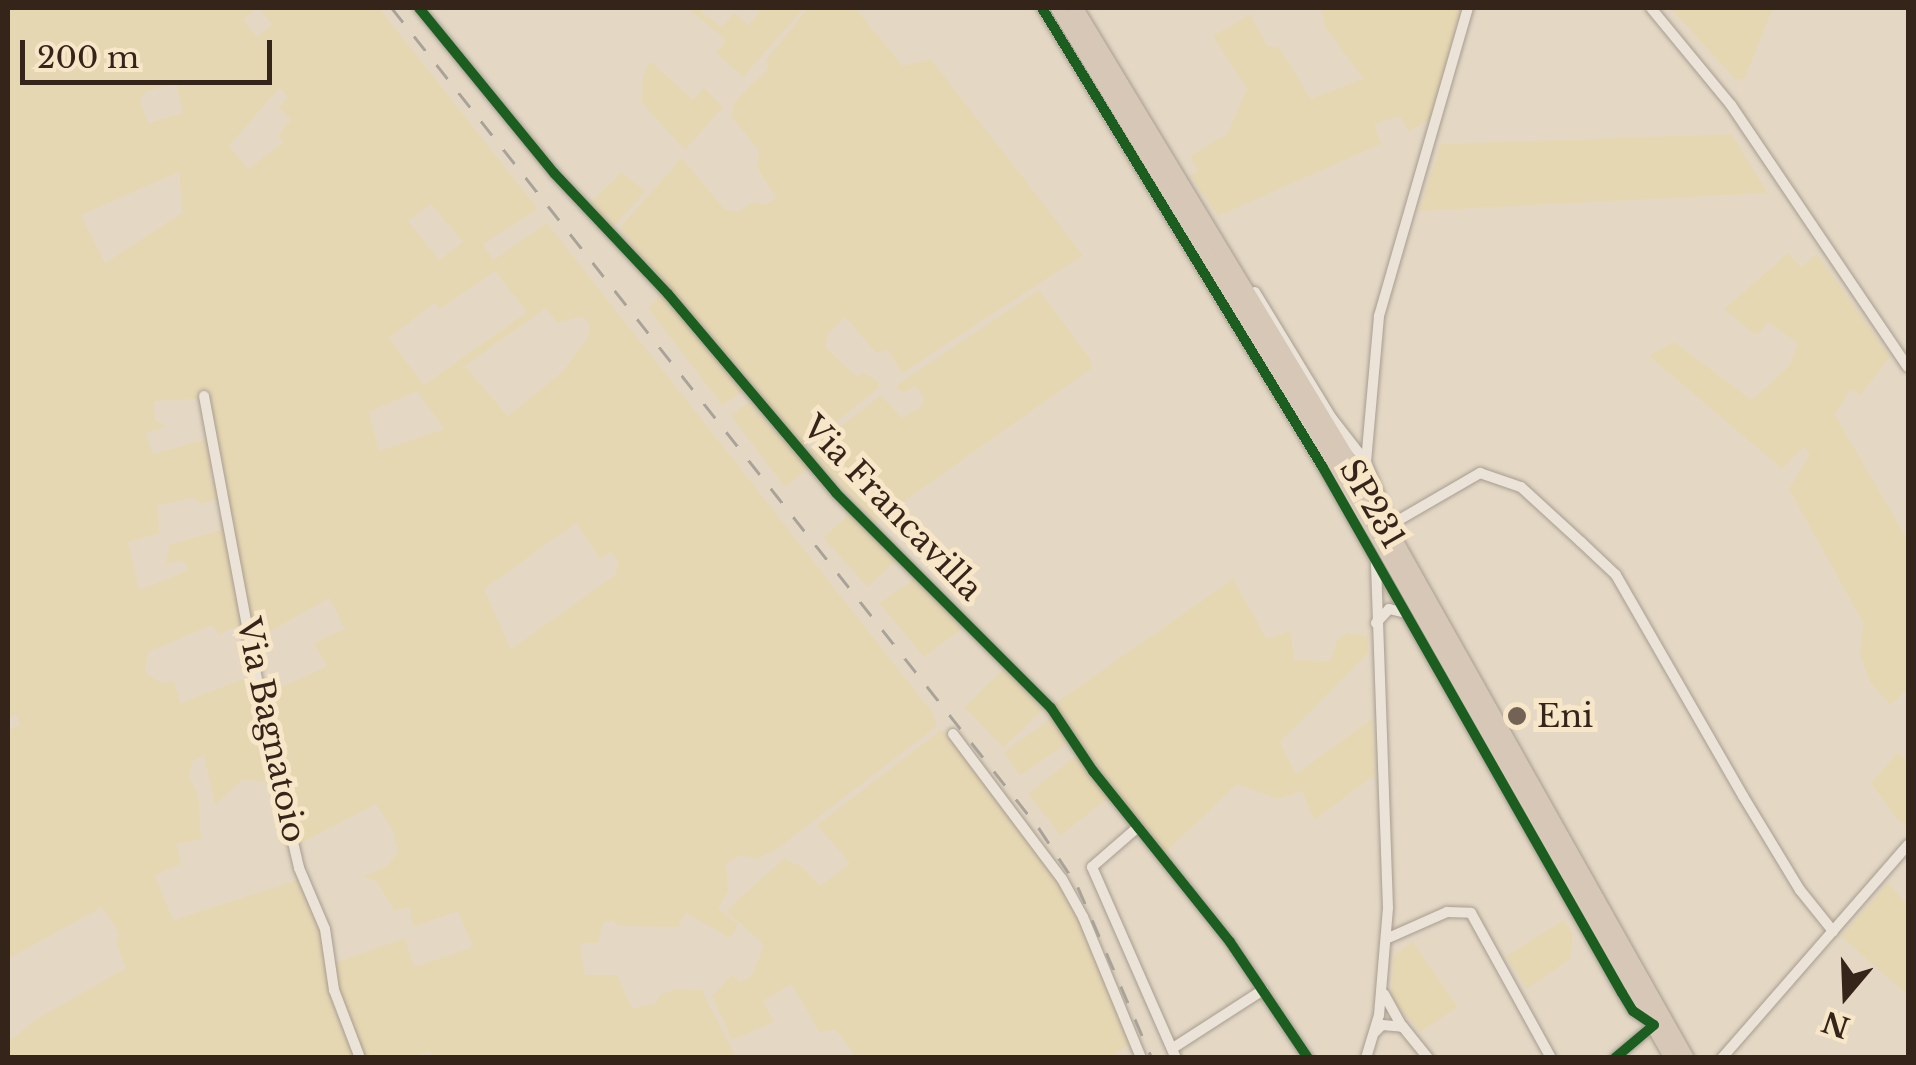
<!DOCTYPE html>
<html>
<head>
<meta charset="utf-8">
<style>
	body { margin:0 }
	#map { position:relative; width:1916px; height:1065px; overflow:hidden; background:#e4d8c5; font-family:"Libre Baskerville",serif }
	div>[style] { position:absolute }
	.farmland>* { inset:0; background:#e6d7b3; transform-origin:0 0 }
	.roads { filter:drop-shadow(0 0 2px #a89d90) drop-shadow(0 0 2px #a89d90) }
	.minor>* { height:10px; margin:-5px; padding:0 5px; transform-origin:5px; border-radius:5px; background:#ebe3d8 }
	.highway>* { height:15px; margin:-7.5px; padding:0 7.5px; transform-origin:7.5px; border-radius:7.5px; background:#d7c7b6 }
	.rail>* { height:2.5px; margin-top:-1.25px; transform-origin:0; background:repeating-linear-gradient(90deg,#a9a299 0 18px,transparent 0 36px) }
	.cycleway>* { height:10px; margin:-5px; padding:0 5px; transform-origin:5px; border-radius:5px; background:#1b5e20 }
	.dots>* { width:28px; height:28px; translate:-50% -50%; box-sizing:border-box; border:5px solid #f8e6c8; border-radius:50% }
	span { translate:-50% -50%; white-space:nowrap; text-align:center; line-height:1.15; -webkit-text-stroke:10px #f8e6c8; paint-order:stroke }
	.street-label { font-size:32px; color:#352419 }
	.poi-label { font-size:32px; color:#352419 }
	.left { translate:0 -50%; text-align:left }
	.frame { position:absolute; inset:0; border:10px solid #352419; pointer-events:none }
	.north { position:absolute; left:1796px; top:945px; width:100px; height:100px; -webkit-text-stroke:8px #f8e6c8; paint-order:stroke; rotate:199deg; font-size:28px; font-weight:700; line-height:40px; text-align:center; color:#352419 }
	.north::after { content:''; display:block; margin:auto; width:35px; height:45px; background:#352419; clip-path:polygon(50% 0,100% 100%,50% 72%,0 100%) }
	.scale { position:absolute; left:20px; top:40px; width:252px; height:45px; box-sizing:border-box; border:5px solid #352419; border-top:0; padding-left:12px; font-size:30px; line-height:35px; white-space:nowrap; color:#352419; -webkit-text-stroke:8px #f8e6c8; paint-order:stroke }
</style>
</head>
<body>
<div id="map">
	<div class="farmland">
		<i style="clip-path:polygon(evenodd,8px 8px,258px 8px,243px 20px,257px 37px,272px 24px,259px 8px,379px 8px,538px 209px,483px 244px,493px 260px,547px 223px,932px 712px,937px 726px,777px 849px,757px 859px,741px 855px,726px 864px,728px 891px,718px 909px,738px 924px,730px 938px,686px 913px,678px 927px,618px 926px,613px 920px,603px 923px,598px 943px,580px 943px,585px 975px,617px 975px,632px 1008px,655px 1004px,660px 995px,675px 989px,702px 990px,736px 1057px,433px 1058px,430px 1051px,412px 1057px,365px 1057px,340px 1005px,335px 963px,405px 938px,414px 967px,473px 947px,458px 911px,413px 927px,409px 907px,394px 911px,377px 881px,363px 877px,387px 866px,398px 852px,392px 829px,376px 804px,299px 844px,278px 774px,265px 695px,327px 666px,314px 643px,345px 629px,329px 598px,255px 640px,223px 470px,206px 399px,202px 399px,154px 401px,155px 420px,166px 427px,146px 433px,153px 454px,211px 438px,216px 467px,210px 470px,211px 481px,219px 483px,221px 498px,201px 504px,194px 498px,158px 505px,159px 533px,128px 542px,139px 590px,189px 570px,182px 560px,166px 564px,169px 545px,227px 528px,243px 624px,219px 634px,212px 625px,148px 652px,145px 673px,162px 683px,173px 681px,181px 703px,256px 674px,275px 782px,242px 780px,215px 805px,204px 756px,192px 761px,189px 778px,198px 793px,201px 839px,176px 844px,181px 864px,155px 875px,173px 920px,298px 880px,325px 931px,335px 1011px,357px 1057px,8px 1057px,8px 1042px,38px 1018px,126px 968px,116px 941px,119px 933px,102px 907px,8px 959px,8px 730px,20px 725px,16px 714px,8px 719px,8px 8px,176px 83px,183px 113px,148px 123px,140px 100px,145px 92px,176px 83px,8px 8px,279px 88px,288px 97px,279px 107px,291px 120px,278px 134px,283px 142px,248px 169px,229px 146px,279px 88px,8px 8px,179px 172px,183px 212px,105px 263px,81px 215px,179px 172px,8px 8px,431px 204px,463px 242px,439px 260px,408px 221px,431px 204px,8px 8px,495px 271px,527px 312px,424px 385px,389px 338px,434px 303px,440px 309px,495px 271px,8px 8px,546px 308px,557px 323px,582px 316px,590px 324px,588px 338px,562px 372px,508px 416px,465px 366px,546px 308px,8px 8px,417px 391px,444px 429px,379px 451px,369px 412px,417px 391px,8px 8px,576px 523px,600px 559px,611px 552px,619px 562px,615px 575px,511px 649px,484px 589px,576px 523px)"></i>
		<i style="clip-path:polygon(687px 8px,697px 8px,721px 27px,734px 13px,749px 25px,759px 12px,754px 8px,804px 8px,743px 77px,716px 53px,726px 40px)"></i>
		<i style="clip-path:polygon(808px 8px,855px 8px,903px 66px,931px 59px,1083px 255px,902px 373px,887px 349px,876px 353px,845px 317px,828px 334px,825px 347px,856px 376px,864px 373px,878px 381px,879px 388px,804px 447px,622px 233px,621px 226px,682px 158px,724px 209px,738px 212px,752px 202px,766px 204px,776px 198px,757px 167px,759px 151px,731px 116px,735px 101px,769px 68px,766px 60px)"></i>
		<i style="clip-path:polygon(1321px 8px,1465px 8px,1434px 118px,1409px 131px,1400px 116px,1374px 124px,1381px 144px,1218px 216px,1190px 175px,1198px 171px,1190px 156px,1227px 134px,1247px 89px,1213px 36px,1250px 14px,1267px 46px,1279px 47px,1311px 99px,1363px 79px,1326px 28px)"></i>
		<i style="clip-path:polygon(1670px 8px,1773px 8px,1744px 80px,1735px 79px)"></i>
		<i style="clip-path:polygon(650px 61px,693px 100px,704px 88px,723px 107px,685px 150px,642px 103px,643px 76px)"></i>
		<i style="clip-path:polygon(1731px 134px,1768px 193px,1419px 211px,1441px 144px)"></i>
		<i style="clip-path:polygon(621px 172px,646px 191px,612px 228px,589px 204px)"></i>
		<i style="clip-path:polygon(1788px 253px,1801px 267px,1817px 254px,1890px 357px,1860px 395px,1850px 390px,1835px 415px,1908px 540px,1908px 689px,1890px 705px,1870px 682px,1860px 655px,1863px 623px,1789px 489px,1810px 453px,1804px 447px,1782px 469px,1649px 356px,1674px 342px,1752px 400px,1789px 366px,1798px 343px,1768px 322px,1759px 333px,1753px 333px,1724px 309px)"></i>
		<i style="clip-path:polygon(1039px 290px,1091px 360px,1092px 368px,875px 522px,808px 451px,881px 395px,902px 418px,921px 407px,924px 397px,915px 386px,903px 393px,896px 386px)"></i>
		<i style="clip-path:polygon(661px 294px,744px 391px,722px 405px,648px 308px)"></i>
		<i style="clip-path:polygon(748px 402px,809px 468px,785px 487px,731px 416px)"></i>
		<i style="left:853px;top:511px;width:66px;height:40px;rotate:48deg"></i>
		<i style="clip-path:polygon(916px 578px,963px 628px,924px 657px,879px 603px)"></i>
		<i style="clip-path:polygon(1233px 579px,1267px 639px,1291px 631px,1294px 660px,1330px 661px,1338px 639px,1347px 633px,1368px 636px,1368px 653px,1280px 742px,1296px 774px,1372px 719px,1375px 775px,1314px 820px,1302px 791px,1278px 799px,1237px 784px,1165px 853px,1117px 797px,1054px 704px)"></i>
		<i style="left:1004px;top:669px;width:56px;height:55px;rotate:46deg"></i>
		<i style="left:1051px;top:719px;width:29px;height:58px;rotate:55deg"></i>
		<i style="clip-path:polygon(941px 730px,952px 735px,1076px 905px,1134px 1040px,1111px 1057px,856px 1057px,836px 1030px,819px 1032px,792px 984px,763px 1001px,774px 1022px,732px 1040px,712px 996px,732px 975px,740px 982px,752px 976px,764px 945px,726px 911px,783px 859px,801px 866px,820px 886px,850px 863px,817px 825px)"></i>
		<i style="clip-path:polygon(1898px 752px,1908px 764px,1908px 828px,1896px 818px,1871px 783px)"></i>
		<i style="left:1076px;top:756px;width:53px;height:61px;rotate:52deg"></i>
		<i style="clip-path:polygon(1888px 883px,1908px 905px,1908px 996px,1841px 936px)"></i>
		<i style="clip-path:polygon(1564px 920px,1573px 933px,1570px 959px,1527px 989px,1506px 956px)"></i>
		<i style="clip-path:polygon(1413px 942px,1458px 1007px,1420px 1032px,1391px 998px,1394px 955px)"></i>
	</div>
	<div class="roads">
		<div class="minor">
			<i style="left:419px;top:8px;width:213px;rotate:50.7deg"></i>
			<i style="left:554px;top:173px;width:166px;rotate:46.7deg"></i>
			<i style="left:668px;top:294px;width:260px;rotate:49.8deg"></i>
			<i style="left:836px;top:493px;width:304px;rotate:45deg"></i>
			<i style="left:1051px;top:708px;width:76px;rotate:56.3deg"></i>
			<i style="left:1093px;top:771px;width:219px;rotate:51.3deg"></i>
			<i style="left:1230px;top:942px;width:140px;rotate:56.1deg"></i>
			<i style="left:1042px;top:8px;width:537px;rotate:58.56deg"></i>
			<i style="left:1322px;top:466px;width:606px;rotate:60.35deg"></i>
			<i style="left:1622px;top:993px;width:21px;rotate:59deg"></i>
			<i style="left:1633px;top:1011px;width:25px;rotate:34deg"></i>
			<i style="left:1654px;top:1025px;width:51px;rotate:139.8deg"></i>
			<i style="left:1651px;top:8px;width:126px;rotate:50.5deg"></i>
			<i style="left:1731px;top:105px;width:316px;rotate:56deg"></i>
			<i style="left:1255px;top:292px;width:146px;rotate:58.7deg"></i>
			<i style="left:1331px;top:417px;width:57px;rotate:52.1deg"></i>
			<i style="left:204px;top:396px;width:337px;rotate:79.4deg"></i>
			<i style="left:266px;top:727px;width:145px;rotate:76.8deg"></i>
			<i style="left:299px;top:868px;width:66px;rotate:66.9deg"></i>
			<i style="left:325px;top:929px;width:62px;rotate:81.6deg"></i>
			<i style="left:334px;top:990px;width:73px;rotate:69.1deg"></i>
			<i style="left:1385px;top:509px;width:51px;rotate:-112deg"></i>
			<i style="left:1366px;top:462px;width:147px;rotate:-84.9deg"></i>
			<i style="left:1379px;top:316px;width:321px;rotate:-73.9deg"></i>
			<i style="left:1392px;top:524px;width:102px;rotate:-30.1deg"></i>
			<i style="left:1480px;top:473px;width:43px;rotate:18.9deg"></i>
			<i style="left:1521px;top:487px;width:81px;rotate:42.5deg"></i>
			<i style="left:1581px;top:542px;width:48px;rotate:43.3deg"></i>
			<i style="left:1616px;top:575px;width:255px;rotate:60.1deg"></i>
			<i style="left:1743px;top:796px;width:110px;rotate:58.8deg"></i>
			<i style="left:1800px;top:890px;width:53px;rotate:51.2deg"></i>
			<i style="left:1376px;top:623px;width:19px;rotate:-47deg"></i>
			<i style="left:1389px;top:609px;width:17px;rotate:13deg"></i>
			<i style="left:953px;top:734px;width:181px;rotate:53.1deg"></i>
			<i style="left:1062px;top:879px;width:43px;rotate:61.1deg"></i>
			<i style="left:1083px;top:917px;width:152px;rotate:67.6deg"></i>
			<i style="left:1138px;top:827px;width:61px;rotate:139deg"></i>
			<i style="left:1092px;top:867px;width:209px;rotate:66.3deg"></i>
			<i style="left:1386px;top:939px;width:67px;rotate:-23.9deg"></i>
			<i style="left:1447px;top:912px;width:24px;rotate:2deg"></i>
			<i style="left:1471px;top:913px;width:166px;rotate:61.1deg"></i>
			<i style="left:1384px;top:994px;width:38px;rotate:61deg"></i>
			<i style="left:1375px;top:1032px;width:10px;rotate:-45deg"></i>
			<i style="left:1382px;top:1025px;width:21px;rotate:5deg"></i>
			<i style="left:1403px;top:1027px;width:40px;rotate:51deg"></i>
			<i style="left:1173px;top:1048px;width:107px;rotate:-32.8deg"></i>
			<i style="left:1366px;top:1058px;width:45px;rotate:-73.2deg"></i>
			<i style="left:1379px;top:1015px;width:107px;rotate:-85.2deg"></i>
			<i style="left:1388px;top:908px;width:346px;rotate:-92deg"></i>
			<i style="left:1722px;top:1058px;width:283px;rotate:-48.9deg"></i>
		</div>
		<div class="highway">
			<i style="left:1058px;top:8px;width:617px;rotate:58.86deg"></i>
			<i style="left:1377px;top:536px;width:600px;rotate:60.53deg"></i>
			<i style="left:1075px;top:8px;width:567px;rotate:58.86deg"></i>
			<i style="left:1368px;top:493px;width:648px;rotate:60.63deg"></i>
		</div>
	</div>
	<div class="rail">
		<i style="left:392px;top:8px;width:1045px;rotate:51.73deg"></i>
		<i style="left:1039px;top:828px;width:71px;rotate:56.5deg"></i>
		<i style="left:1078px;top:887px;width:186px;rotate:66.6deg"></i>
	</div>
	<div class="cycleway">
		<i style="left:419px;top:8px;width:213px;rotate:50.7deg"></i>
		<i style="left:554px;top:173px;width:166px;rotate:46.7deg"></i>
		<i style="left:668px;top:294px;width:260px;rotate:49.8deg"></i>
		<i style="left:836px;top:493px;width:304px;rotate:45deg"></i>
		<i style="left:1051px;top:708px;width:76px;rotate:56.3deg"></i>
		<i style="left:1093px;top:771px;width:219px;rotate:51.3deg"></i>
		<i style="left:1230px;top:942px;width:140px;rotate:56.1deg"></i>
		<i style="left:1042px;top:8px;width:537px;rotate:58.56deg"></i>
		<i style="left:1322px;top:466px;width:606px;rotate:60.35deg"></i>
		<i style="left:1622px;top:993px;width:21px;rotate:59deg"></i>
		<i style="left:1633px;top:1011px;width:25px;rotate:34deg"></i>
		<i style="left:1654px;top:1025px;width:51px;rotate:139.8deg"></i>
	</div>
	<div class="dots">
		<i style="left:1517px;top:716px;background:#726355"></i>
	</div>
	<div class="street-label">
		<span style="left:1372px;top:504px;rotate:60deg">SP231</span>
		<span style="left:892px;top:508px;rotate:46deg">Via Francavilla</span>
		<span style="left:271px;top:730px;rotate:78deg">Via Bagnatoio</span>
	</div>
	<div class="poi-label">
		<span class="left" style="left:1537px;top:716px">Eni</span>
	</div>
	<div class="frame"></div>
	<div class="north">N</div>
	<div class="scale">200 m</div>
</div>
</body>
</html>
